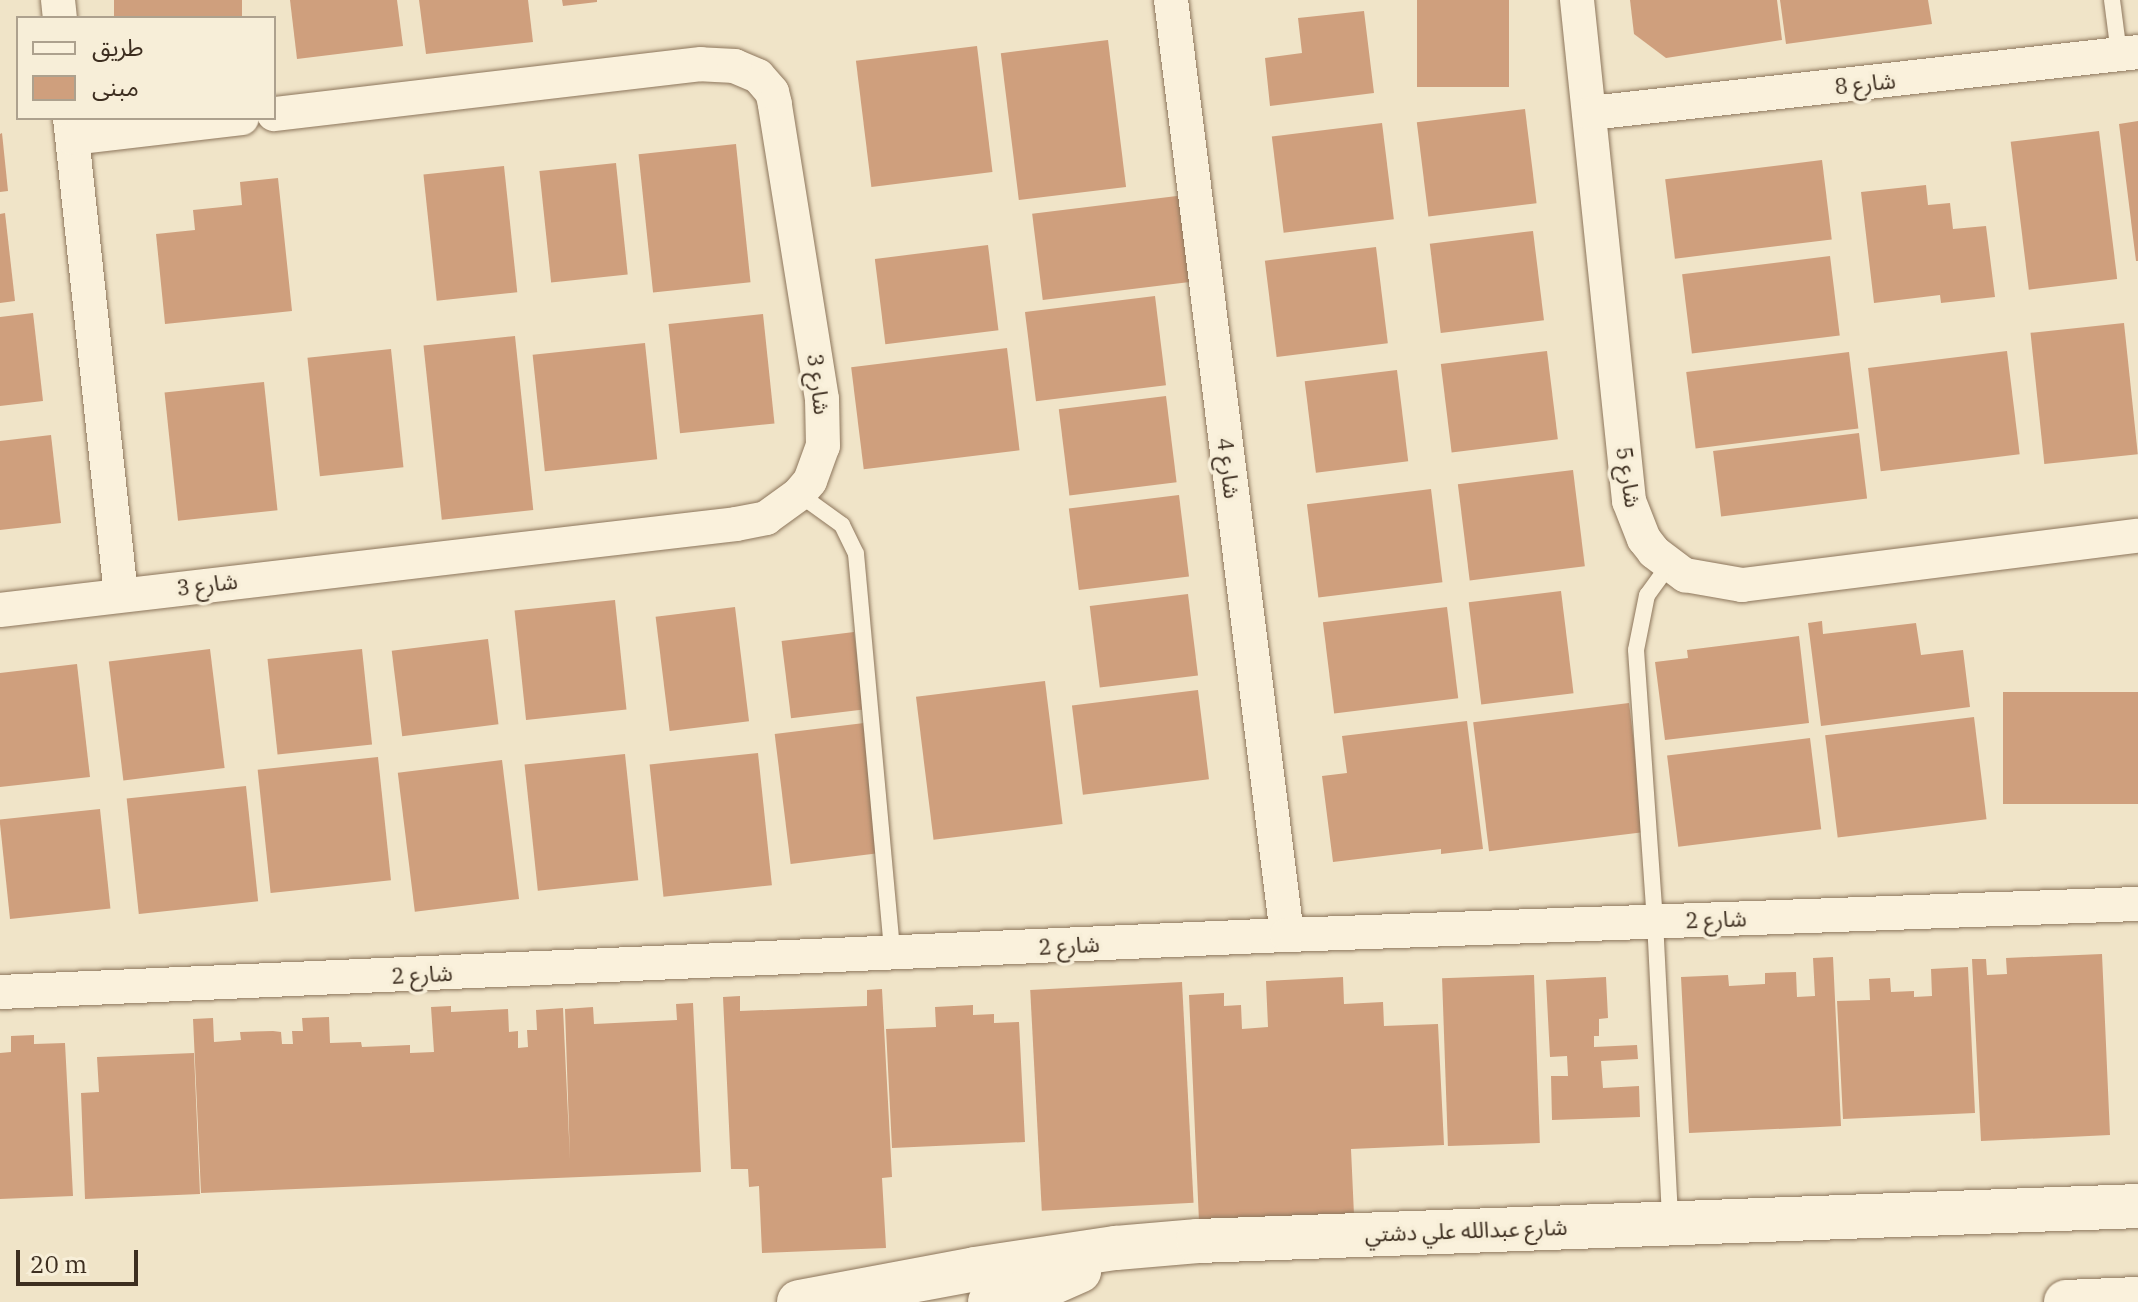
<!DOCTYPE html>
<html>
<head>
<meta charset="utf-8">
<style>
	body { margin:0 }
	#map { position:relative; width:2138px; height:1302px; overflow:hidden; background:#f0e4c8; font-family:"IBM Plex Serif","Noto Sans Arabic",serif }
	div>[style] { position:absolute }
	.building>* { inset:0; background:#cf9f7d; transform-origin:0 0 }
	.roads { filter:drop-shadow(0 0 2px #8d765c) drop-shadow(0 0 2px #8d765c) }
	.service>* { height:16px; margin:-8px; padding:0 8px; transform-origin:8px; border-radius:8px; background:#faf1dc }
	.minor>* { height:34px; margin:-17px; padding:0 17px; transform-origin:17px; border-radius:17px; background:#faf1dc }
	.secondary>* { height:44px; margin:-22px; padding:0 22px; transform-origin:22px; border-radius:22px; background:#faf1dc }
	span { translate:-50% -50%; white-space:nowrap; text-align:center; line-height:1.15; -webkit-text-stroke:7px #f7eed8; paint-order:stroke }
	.street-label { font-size:22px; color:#3d2e20 }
	.legend { position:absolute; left:16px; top:16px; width:260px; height:104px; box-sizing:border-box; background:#f7eed8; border:2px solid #ada18e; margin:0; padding:10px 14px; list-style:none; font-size:24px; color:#3d2e20 }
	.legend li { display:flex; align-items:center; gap:16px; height:40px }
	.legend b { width:40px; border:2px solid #ada18e }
	.scale { position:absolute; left:16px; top:1250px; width:122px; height:36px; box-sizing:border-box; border:4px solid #3d2e20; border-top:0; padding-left:10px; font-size:24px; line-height:28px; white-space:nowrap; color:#3d2e20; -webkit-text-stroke:6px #f7eed8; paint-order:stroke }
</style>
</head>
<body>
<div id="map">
	<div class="building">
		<i style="left:114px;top:0;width:128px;height:18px"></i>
		<i style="clip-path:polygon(290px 0,397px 0,403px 46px,297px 59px)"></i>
		<i style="clip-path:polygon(419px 0,528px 0,533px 42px,426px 54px)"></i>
		<i style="clip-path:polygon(562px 0,597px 0,597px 2px,563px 6px)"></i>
		<i style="left:1417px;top:0;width:92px;height:87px"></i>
		<i style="clip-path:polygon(1630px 0,1777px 0,1782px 40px,1666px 58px,1634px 34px)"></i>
		<i style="clip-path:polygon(1780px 0,1928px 0,1932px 24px,1786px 44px)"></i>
		<i style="clip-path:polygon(1364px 11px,1374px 93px,1270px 106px,1265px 58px,1302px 53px,1298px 18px)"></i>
		<i style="left:1108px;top:40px;width:148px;height:108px;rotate:83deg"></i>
		<i style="left:977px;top:46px;width:127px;height:122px;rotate:83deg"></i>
		<i style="left:1525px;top:109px;width:95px;height:109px;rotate:83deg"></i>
		<i style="clip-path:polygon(2138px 121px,2138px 261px,2136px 261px,2119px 124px)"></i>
		<i style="left:1382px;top:123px;width:97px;height:111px;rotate:83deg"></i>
		<i style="left:2099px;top:131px;width:149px;height:89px;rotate:83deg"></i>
		<i style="clip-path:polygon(2px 133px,8px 191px,0 192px,0 134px)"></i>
		<i style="left:736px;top:144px;width:139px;height:98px;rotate:84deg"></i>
		<i style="left:1822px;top:160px;width:80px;height:158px;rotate:83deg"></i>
		<i style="left:616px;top:163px;width:112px;height:77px;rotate:84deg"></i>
		<i style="left:504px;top:166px;width:127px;height:81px;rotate:84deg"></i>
		<i style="clip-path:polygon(278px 178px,292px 311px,165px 324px,156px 234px,195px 230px,193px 210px,242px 205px,240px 182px)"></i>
		<i style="clip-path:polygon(1926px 185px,1928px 205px,1950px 203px,1953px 229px,1986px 226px,1995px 297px,1941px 303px,1940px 295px,1874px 303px,1861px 192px)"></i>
		<i style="left:1185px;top:195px;width:87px;height:154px;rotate:83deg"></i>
		<i style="clip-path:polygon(5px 213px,15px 301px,0 303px,0 214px)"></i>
		<i style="left:1533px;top:231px;width:90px;height:104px;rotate:83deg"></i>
		<i style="left:988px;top:245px;width:86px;height:114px;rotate:83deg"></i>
		<i style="left:1376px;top:247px;width:97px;height:112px;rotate:83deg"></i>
		<i style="left:1830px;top:256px;width:80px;height:149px;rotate:83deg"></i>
		<i style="left:1155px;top:296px;width:90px;height:131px;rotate:83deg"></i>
		<i style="clip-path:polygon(33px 313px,43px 401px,0 406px,0 317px)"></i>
		<i style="left:763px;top:314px;width:110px;height:95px;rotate:84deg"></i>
		<i style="left:2124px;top:323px;width:132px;height:94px;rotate:84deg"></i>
		<i style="left:515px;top:336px;width:175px;height:92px;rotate:84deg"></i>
		<i style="left:645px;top:343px;width:117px;height:113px;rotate:84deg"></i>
		<i style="left:1007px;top:348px;width:103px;height:157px;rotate:83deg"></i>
		<i style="left:391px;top:349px;width:119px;height:84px;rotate:84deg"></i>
		<i style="left:1547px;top:351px;width:89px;height:107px;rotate:83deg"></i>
		<i style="left:2007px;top:351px;width:104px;height:140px;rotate:83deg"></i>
		<i style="left:1849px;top:352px;width:77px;height:164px;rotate:83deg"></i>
		<i style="left:1397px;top:370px;width:92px;height:93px;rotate:83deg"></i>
		<i style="left:264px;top:382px;width:129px;height:100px;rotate:84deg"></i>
		<i style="left:1166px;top:396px;width:87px;height:108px;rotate:83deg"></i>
		<i style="left:1859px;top:433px;width:66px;height:147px;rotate:83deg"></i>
		<i style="clip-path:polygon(51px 435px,61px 523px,0 530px,0 441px)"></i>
		<i style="left:1573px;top:470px;width:97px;height:116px;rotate:83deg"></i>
		<i style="left:1431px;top:489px;width:94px;height:125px;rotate:83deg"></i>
		<i style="left:1179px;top:495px;width:82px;height:111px;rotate:83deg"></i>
		<i style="left:1561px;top:591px;width:103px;height:93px;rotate:83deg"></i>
		<i style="left:1188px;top:594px;width:82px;height:99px;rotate:83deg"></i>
		<i style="left:615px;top:600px;width:110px;height:101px;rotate:84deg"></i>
		<i style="left:735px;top:607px;width:115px;height:80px;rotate:83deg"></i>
		<i style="left:1447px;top:607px;width:92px;height:125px;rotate:83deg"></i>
		<i style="clip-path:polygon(1822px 621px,1823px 634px,1916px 623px,1921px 655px,1963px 650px,1970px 707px,1821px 726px,1808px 623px)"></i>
		<i style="left:854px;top:632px;width:78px;height:73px;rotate:83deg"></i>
		<i style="clip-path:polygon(1799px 636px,1809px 723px,1665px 740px,1655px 662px,1688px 658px,1687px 650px)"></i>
		<i style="left:488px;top:639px;width:86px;height:97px;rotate:83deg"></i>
		<i style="left:210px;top:649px;width:120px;height:102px;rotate:83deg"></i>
		<i style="left:362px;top:649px;width:96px;height:95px;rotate:84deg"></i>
		<i style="clip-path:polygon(77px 664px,90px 777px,0 787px,0 673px)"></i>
		<i style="left:1045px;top:681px;width:144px;height:130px;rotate:83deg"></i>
		<i style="left:1198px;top:690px;width:90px;height:127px;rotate:83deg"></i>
		<i style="left:2138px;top:692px;width:112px;height:135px;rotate:90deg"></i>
		<i style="left:1629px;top:703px;width:130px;height:157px;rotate:83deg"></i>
		<i style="left:1974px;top:717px;width:103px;height:150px;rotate:83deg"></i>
		<i style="clip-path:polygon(1467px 721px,1483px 849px,1441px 854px,1441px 849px,1333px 862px,1322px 776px,1347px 773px,1342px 736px)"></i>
		<i style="left:864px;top:723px;width:131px;height:90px;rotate:83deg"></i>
		<i style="left:1810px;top:738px;width:92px;height:144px;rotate:83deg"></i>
		<i style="left:758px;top:753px;width:133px;height:109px;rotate:84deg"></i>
		<i style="left:625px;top:754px;width:127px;height:101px;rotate:84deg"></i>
		<i style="left:378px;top:757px;width:124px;height:121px;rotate:84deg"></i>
		<i style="left:502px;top:760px;width:140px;height:105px;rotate:83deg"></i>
		<i style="left:246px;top:786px;width:116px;height:120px;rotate:84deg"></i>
		<i style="left:100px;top:809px;width:100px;height:101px;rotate:84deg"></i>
		<i style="clip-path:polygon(2102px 954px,2110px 1135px,1981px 1141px,1972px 959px,1986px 959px,1987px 975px,2007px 974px,2006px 958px)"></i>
		<i style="clip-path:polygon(1833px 957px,1841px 1126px,1689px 1133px,1681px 977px,1728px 975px,1729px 986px,1765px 984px,1765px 973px,1796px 972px,1797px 997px,1815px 996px,1813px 958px)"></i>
		<i style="clip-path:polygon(1968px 967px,1975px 1113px,1843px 1119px,1837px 1001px,1870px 1000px,1869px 979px,1890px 978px,1891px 992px,1914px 991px,1914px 997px,1932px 996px,1931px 969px)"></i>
		<i style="left:1534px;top:975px;width:168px;height:92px;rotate:88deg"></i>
		<i style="clip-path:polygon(1343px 977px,1344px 1004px,1383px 1002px,1384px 1026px,1438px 1024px,1444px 1145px,1351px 1149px,1354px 1215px,1199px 1222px,1189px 995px,1224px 993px,1224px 1006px,1241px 1005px,1242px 1029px,1268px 1027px,1266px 981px)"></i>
		<i style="clip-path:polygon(1606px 977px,1608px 1018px,1599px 1019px,1599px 1036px,1594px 1036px,1594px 1047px,1637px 1045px,1638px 1059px,1601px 1061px,1603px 1088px,1639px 1086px,1640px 1117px,1552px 1120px,1551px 1076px,1568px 1076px,1567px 1056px,1550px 1057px,1546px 980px)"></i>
		<i style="left:1182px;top:982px;width:221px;height:152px;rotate:87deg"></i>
		<i style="clip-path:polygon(882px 989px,892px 1177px,882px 1178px,886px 1248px,762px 1253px,759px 1186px,749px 1187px,748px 1169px,731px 1169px,723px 997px,740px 996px,740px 1011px,867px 1006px,867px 990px)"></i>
		<i style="clip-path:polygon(693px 1003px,701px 1172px,201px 1193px,193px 1019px,213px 1018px,214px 1042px,241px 1040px,240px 1032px,273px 1031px,281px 1032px,282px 1044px,293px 1044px,292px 1031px,303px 1031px,302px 1018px,329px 1017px,330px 1043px,361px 1042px,362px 1047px,410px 1045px,410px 1053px,434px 1052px,431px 1007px,451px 1006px,451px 1012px,508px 1009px,509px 1032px,518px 1031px,518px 1048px,528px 1047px,527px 1030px,537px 1030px,536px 1010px,563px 1008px,570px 1159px,565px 1009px,593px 1007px,594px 1024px,677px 1020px,676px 1004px)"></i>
		<i style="clip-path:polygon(973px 1005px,973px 1015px,994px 1014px,994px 1023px,1019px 1022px,1025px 1142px,892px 1148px,886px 1029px,936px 1027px,935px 1007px)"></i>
		<i style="clip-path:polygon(34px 1035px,34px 1044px,65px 1043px,73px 1196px,0 1199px,0 1053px,11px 1052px,11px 1036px)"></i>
		<i style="clip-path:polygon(194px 1053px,200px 1194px,85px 1199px,81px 1093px,99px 1092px,97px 1057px)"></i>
	</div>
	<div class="roads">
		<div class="service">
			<i style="left:2112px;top:0;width:54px;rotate:82.6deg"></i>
			<i style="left:799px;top:494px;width:53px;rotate:35.8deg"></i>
			<i style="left:842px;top:525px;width:32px;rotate:64deg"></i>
			<i style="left:856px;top:554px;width:401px;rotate:84.8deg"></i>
			<i style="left:1669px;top:565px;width:37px;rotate:126deg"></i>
			<i style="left:1647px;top:595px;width:56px;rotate:101.3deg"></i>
			<i style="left:1636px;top:650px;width:272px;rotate:86deg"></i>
			<i style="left:1655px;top:921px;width:300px;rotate:87.1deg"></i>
		</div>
		<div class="minor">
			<i style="left:58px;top:0;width:18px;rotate:84deg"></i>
			<i style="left:1171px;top:0;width:942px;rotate:82.93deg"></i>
			<i style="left:1577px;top:0;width:504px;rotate:84.07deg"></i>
			<i style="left:1629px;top:501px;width:41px;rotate:68.5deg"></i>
			<i style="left:1644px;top:539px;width:16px;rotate:52deg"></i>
			<i style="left:1654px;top:552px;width:39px;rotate:37deg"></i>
			<i style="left:1685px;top:575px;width:58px;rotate:10deg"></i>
			<i style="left:1742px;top:585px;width:399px;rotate:-7.1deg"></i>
			<i style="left:1591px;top:113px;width:550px;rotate:-6.36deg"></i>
			<i style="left:70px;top:118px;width:479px;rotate:83.9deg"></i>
			<i style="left:73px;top:138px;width:170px;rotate:-6.7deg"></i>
			<i style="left:0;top:610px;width:741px;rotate:-6.66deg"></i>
			<i style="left:736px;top:524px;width:31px;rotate:-11deg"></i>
			<i style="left:766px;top:518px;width:41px;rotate:-36deg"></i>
			<i style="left:799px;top:494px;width:17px;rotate:-50deg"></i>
			<i style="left:810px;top:481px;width:37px;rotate:-70deg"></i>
			<i style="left:823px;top:446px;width:47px;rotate:-91.2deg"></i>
			<i style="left:822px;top:399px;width:299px;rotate:-99.1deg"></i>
			<i style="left:775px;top:104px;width:12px;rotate:-104deg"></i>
			<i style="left:772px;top:92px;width:21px;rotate:-131deg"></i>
			<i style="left:758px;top:76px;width:25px;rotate:-157deg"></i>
			<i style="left:735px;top:66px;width:34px;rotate:-177deg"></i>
			<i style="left:701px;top:64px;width:430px;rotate:173.3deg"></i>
			<i style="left:0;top:992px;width:1288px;rotate:-2.54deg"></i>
			<i style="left:1287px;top:935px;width:852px;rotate:-2.09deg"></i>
		</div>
		<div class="secondary">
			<i style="left:799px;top:1302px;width:179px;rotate:-10.6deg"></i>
			<i style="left:975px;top:1269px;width:143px;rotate:-8.5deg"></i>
			<i style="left:1116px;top:1248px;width:82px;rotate:-4.9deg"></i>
			<i style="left:1198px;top:1241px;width:941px;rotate:-2.13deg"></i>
			<i style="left:990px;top:1302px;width:50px;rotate:-15.2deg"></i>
			<i style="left:1038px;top:1289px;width:45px;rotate:-23.7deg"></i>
			<i style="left:2066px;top:1302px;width:72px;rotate:-2.4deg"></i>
		</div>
	</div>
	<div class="street-label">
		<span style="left:1865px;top:83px;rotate:-6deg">شارع 8</span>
		<span style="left:819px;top:384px;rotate:83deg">شارع 3</span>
		<span style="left:1229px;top:468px;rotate:83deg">شارع 4</span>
		<span style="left:1629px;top:477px;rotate:81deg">شارع 5</span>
		<span style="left:207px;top:584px;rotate:-7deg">شارع 3</span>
		<span style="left:1716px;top:919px;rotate:-2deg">شارع 2</span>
		<span style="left:1069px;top:945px;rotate:-3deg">شارع 2</span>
		<span style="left:422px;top:974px;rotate:-3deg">شارع 2</span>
		<span style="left:1466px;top:1230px;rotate:-2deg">شارع عبدالله علي دشتي</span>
	</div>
	<ul class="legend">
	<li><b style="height:10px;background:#faf1dc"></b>طريق</li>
	<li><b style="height:22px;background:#cf9f7d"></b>مبنى</li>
	</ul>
	<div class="scale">20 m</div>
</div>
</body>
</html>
